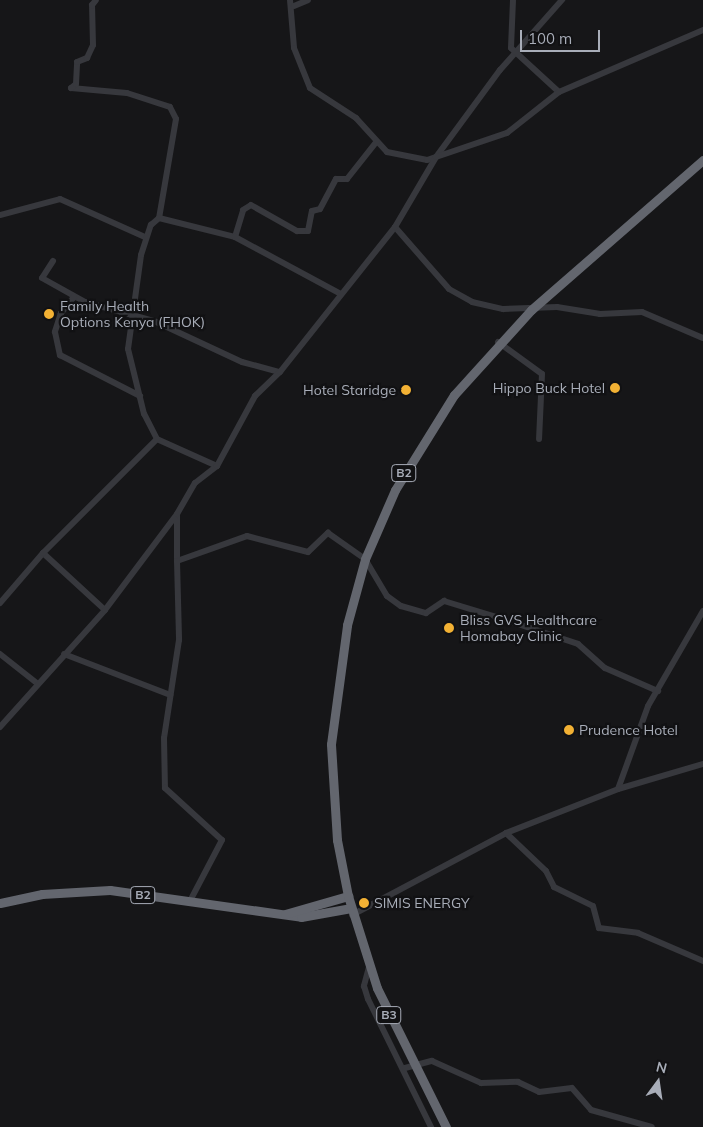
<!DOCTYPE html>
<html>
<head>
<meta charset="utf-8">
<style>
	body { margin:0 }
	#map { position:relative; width:703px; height:1127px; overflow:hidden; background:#161618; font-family:Mulish,sans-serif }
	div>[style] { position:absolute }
	.minor>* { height:6px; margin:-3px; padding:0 3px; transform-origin:3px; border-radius:3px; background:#37383d }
	.highway>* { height:9px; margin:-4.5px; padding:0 4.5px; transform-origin:4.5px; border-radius:4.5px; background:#63666e }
	.dots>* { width:14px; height:14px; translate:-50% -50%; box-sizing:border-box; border:2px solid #111113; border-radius:50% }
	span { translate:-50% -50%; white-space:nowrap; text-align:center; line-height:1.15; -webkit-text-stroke:4.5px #111113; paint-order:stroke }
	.shield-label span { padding:1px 4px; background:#111113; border:1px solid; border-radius:4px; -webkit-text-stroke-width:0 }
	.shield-label { font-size:12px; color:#a8adb8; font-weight:700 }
	.poi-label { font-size:14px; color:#a8adb8 }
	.left { translate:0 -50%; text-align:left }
	.right { translate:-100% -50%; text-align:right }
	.north { position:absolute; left:633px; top:1057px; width:50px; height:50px; -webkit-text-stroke:4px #111113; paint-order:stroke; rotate:14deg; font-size:14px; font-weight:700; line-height:20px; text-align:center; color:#a8adb8 }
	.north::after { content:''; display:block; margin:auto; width:18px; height:22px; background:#a8adb8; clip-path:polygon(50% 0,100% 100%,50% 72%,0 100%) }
	.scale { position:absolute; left:520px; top:30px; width:80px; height:22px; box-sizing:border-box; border:2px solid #a8adb8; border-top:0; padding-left:6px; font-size:15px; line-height:18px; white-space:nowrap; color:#a8adb8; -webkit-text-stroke:4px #111113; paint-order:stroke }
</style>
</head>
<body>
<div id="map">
	<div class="minor">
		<i style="left:290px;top:0;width:48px;rotate:85.2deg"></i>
		<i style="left:294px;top:48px;width:43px;rotate:68.2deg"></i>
		<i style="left:310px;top:88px;width:55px;rotate:33.1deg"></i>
		<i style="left:356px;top:118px;width:46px;rotate:47.6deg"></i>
		<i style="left:387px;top:152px;width:41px;rotate:11.3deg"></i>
		<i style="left:427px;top:160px;width:9px;rotate:-18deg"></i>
		<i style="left:436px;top:157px;width:108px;rotate:-53.7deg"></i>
		<i style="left:500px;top:70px;width:94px;rotate:-48.5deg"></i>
		<i style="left:513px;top:0;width:48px;rotate:92.4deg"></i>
		<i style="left:511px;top:48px;width:65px;rotate:42.5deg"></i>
		<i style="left:294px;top:6px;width:15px;rotate:-23deg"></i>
		<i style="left:71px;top:88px;width:56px;rotate:5.1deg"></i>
		<i style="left:127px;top:93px;width:45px;rotate:18deg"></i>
		<i style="left:170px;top:107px;width:13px;rotate:63deg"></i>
		<i style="left:176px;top:119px;width:100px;rotate:99.7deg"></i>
		<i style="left:71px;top:88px;width:6px;rotate:-39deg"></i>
		<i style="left:76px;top:84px;width:22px;rotate:-87deg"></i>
		<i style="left:77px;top:62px;width:11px;rotate:-22deg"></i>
		<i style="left:87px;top:58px;width:14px;rotate:-65deg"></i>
		<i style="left:93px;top:45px;width:40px;rotate:-91.4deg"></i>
		<i style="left:92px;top:5px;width:6px;rotate:-51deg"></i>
		<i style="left:0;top:215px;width:62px;rotate:-14.9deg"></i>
		<i style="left:60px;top:199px;width:93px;rotate:24.1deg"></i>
		<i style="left:395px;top:227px;width:82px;rotate:48.9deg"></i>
		<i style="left:449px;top:289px;width:26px;rotate:29deg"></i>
		<i style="left:472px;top:302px;width:32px;rotate:13deg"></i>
		<i style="left:503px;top:309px;width:54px;rotate:-2.1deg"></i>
		<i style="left:557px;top:307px;width:44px;rotate:9.2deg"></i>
		<i style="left:600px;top:314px;width:42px;rotate:-2.7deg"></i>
		<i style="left:642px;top:312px;width:66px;rotate:23.1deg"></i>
		<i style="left:235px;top:237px;width:28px;rotate:-73deg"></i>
		<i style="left:243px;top:210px;width:9px;rotate:-32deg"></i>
		<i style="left:251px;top:205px;width:53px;rotate:29.5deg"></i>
		<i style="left:297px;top:231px;width:11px"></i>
		<i style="left:308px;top:231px;width:20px;rotate:-79deg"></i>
		<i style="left:312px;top:211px;width:8px;rotate:-14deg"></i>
		<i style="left:320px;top:209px;width:34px;rotate:-62deg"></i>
		<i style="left:336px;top:179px;width:11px"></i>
		<i style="left:347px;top:179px;width:48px;rotate:-51.7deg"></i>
		<i style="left:53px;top:261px;width:20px;rotate:123deg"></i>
		<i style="left:42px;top:278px;width:49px;rotate:29.2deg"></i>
		<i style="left:85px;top:302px;width:72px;rotate:15.4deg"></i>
		<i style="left:154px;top:321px;width:97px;rotate:25deg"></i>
		<i style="left:242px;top:362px;width:39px;rotate:15deg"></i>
		<i style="left:74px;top:297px;width:21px;rotate:129deg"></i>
		<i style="left:61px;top:313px;width:20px;rotate:108deg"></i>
		<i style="left:55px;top:332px;width:24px;rotate:78deg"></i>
		<i style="left:60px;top:355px;width:90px;rotate:27.1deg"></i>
		<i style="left:498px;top:342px;width:54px;rotate:36deg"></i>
		<i style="left:542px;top:374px;width:65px;rotate:92.6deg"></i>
		<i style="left:217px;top:466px;width:66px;rotate:-155.8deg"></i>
		<i style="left:157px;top:439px;width:28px;rotate:-117deg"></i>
		<i style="left:144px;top:414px;width:67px;rotate:-103.8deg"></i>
		<i style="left:128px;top:349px;width:95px;rotate:-82.1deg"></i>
		<i style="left:141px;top:255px;width:32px;rotate:-72deg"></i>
		<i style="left:151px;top:225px;width:11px;rotate:-41deg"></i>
		<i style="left:159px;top:218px;width:78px;rotate:14deg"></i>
		<i style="left:235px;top:237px;width:120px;rotate:28.3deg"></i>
		<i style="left:177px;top:515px;width:46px;rotate:90deg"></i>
		<i style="left:177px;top:561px;width:74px;rotate:-19.7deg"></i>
		<i style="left:247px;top:536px;width:63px;rotate:14.7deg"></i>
		<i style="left:308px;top:552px;width:28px;rotate:-44deg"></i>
		<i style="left:328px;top:533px;width:45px;rotate:35.1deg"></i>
		<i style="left:365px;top:559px;width:43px;rotate:59.3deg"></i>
		<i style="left:387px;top:596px;width:17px;rotate:36deg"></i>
		<i style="left:401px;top:606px;width:26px;rotate:16deg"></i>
		<i style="left:426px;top:613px;width:22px;rotate:-34deg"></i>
		<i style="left:444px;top:601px;width:62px;rotate:17deg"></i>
		<i style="left:503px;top:619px;width:79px;rotate:18.4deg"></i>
		<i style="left:578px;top:644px;width:36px;rotate:42deg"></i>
		<i style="left:605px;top:668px;width:58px;rotate:23.5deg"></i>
		<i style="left:43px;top:553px;width:84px;rotate:42.6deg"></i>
		<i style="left:177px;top:561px;width:79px;rotate:88.5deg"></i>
		<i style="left:179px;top:640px;width:99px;rotate:98.7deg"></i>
		<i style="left:164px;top:738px;width:50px;rotate:88.9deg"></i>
		<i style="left:165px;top:788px;width:77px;rotate:42.4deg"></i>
		<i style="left:222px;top:840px;width:69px;rotate:117.7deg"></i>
		<i style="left:0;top:603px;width:66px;rotate:-49.3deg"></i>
		<i style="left:43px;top:553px;width:161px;rotate:-45deg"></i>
		<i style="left:0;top:654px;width:48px;rotate:38.3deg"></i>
		<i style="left:64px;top:654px;width:114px;rotate:21.1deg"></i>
		<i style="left:0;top:727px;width:157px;rotate:-48.1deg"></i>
		<i style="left:105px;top:610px;width:120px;rotate:-53.1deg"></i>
		<i style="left:177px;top:514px;width:36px;rotate:-60deg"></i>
		<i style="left:195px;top:483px;width:28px;rotate:-38deg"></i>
		<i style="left:217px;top:466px;width:80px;rotate:-61.5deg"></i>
		<i style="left:255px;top:396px;width:35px;rotate:-44deg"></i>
		<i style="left:280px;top:372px;width:185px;rotate:-51.6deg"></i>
		<i style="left:395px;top:227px;width:81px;rotate:-59.6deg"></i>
		<i style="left:436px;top:157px;width:75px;rotate:-18.7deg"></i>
		<i style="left:507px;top:133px;width:66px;rotate:-38.3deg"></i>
		<i style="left:559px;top:92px;width:157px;rotate:-23.3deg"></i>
		<i style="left:618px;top:789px;width:88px;rotate:-70.1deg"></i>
		<i style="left:648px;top:706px;width:110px;rotate:-59.9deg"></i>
		<i style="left:506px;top:833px;width:55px;rotate:43.5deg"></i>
		<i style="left:546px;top:871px;width:18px;rotate:63deg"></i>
		<i style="left:554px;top:887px;width:43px;rotate:26deg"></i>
		<i style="left:593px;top:906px;width:23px;rotate:75deg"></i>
		<i style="left:599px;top:928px;width:39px;rotate:7deg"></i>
		<i style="left:638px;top:933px;width:71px;rotate:23.3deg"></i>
		<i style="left:352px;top:915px;width:174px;rotate:-28deg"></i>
		<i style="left:506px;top:833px;width:120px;rotate:-21.4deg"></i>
		<i style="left:618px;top:789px;width:89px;rotate:-16.4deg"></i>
		<i style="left:369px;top:967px;width:20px;rotate:105deg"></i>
		<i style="left:364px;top:986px;width:14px;rotate:73deg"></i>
		<i style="left:368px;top:999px;width:143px;rotate:63.8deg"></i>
		<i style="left:405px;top:1068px;width:28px;rotate:-15deg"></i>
		<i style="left:432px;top:1061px;width:54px;rotate:24.2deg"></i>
		<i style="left:481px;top:1083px;width:37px;rotate:-2deg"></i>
		<i style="left:518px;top:1082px;width:23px;rotate:25deg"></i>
		<i style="left:539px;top:1092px;width:33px;rotate:-7deg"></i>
		<i style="left:572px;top:1088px;width:29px;rotate:49deg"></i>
		<i style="left:591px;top:1110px;width:63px;rotate:15.6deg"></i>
	</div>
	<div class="highway">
		<i style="left:0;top:903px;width:43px;rotate:-12.1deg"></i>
		<i style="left:42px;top:894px;width:68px;rotate:-3.4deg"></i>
		<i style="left:110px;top:890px;width:193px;rotate:8deg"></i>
		<i style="left:301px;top:917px;width:51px;rotate:-10.2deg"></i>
		<i style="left:285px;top:914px;width:66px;rotate:-15.9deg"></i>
		<i style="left:446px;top:1127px;width:155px;rotate:-116.4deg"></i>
		<i style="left:377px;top:988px;width:96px;rotate:-107.5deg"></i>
		<i style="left:348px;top:896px;width:57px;rotate:-101.1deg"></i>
		<i style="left:337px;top:840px;width:96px;rotate:-93.6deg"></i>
		<i style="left:331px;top:744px;width:120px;rotate:-82.3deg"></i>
		<i style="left:347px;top:625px;width:68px;rotate:-74.7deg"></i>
		<i style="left:365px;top:559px;width:75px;rotate:-66.5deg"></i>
		<i style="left:395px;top:490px;width:112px;rotate:-58.2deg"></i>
		<i style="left:454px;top:395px;width:115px;rotate:-47.8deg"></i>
		<i style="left:531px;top:310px;width:228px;rotate:-41.1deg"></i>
	</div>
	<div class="dots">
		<i style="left:49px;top:314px;background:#f2b134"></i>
		<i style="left:615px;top:388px;background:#f2b134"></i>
		<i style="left:406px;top:390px;background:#f2b134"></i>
		<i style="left:449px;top:628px;background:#f2b134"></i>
		<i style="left:569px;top:730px;background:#f2b134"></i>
		<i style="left:364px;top:903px;background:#f2b134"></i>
	</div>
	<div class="shield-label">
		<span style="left:404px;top:473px">B2</span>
		<span style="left:143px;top:895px">B2</span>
		<span style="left:389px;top:1015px">B3</span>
	</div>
	<div class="poi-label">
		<span class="left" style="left:60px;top:314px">Family Health<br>Options Kenya (FHOK)</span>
		<span class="right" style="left:605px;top:388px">Hippo Buck Hotel</span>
		<span class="right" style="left:396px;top:390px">Hotel Staridge</span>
		<span class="left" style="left:460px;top:628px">Bliss GVS Healthcare<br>Homabay Clinic</span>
		<span class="left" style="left:579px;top:730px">Prudence Hotel</span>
		<span class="left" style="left:374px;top:903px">SIMIS ENERGY</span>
	</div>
	<div class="north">N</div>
	<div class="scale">100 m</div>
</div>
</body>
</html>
